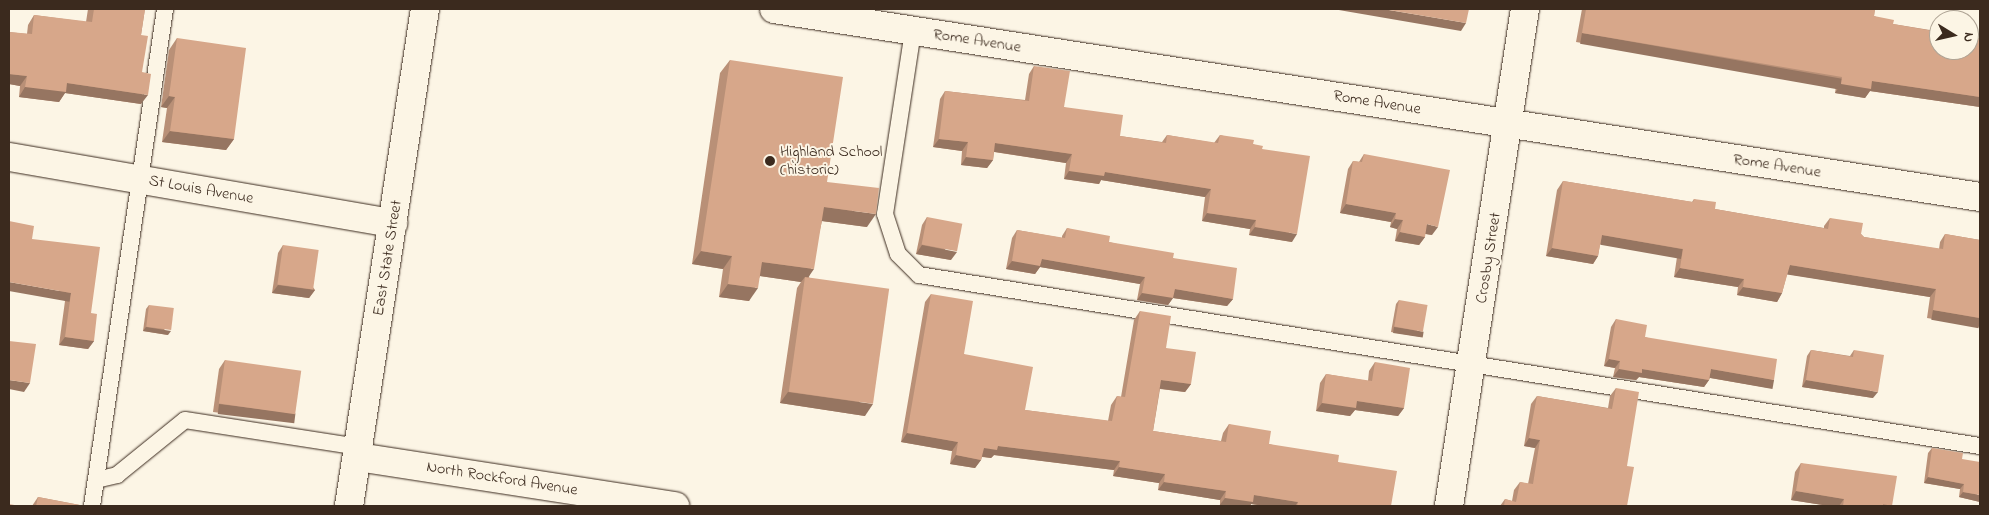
<!DOCTYPE html>
<html>
<head>
<meta charset="utf-8">
<style>
	body { margin:0 }
	#map { position:relative; width:1989px; height:515px; overflow:hidden; background:#fcf5e5; font-family:"Indie Flower",sans-serif }
	div>[style] { position:absolute }
	.roads { filter:drop-shadow(0 0 1px #3b2a1e) drop-shadow(0 0 1px #3b2a1e) }
	.lane>* { height:16px; margin:-8px; padding:0 8px; transform-origin:8px; border-radius:8px; background:#fcf5e5 }
	.street>* { height:28px; margin:-14px; padding:0 14px; transform-origin:14px; border-radius:14px; background:#fcf5e5 }
	.primary>* { height:28px; margin:-14px; padding:0 14px; transform-origin:14px; border-radius:14px; background:#fcf5e5 }
	.wall>* { inset:0; background:#b99077 }
	.shaded-wall>* { inset:0; background:#967561; transform-origin:0 0 }
	.building>* { inset:0; background:#d7a78a; transform-origin:0 0 }
	.dots>* { width:14px; height:14px; translate:-50% -50%; box-sizing:border-box; border:2px solid #fcf5e5; border-radius:50% }
	span { translate:-50% -50%; white-space:nowrap; text-align:center; line-height:1.15; -webkit-text-stroke:4px #fcf5e5; paint-order:stroke }
	.street-label { font-size:16px; color:#3b2a1e }
	.poi-label { font-size:16px; color:#3b2a1e }
	.left { translate:0 -50%; text-align:left }
	.frame { position:absolute; inset:0; border:10px solid #3b2a1e; pointer-events:none }
	.north { position:absolute; left:1929px; top:10px; width:50px; height:50px; box-sizing:border-box; background:#fcf5e5; border:1px solid #afa495; border-radius:50%; rotate:99deg; font-size:14px; font-weight:700; line-height:20px; text-align:center; color:#3b2a1e }
	.north::after { content:''; display:block; margin:auto; width:18px; height:22px; background:#3b2a1e; clip-path:polygon(50% 0,100% 100%,50% 72%,0 100%) }
</style>
</head>
<body>
<div id="map">
	<div class="roads">
		<div class="lane">
			<i style="left:913px;top:31px;width:185px;rotate:98.7deg"></i>
			<i style="left:885px;top:214px;width:42px;rotate:72deg"></i>
			<i style="left:898px;top:254px;width:30px;rotate:45deg"></i>
			<i style="left:919px;top:275px;width:1075px;rotate:9.16deg"></i>
			<i style="left:96px;top:480px;width:22px;rotate:-13deg"></i>
			<i style="left:117px;top:475px;width:87px;rotate:-39deg"></i>
			<i style="left:185px;top:420px;width:177px;rotate:8.8deg"></i>
			<i style="left:92px;top:506px;width:502px;rotate:-81.64deg"></i>
		</div>
		<div class="street">
			<i style="left:774px;top:9px;width:1221px;rotate:8.86deg"></i>
			<i style="left:9px;top:157px;width:390px;rotate:9.8deg"></i>
			<i style="left:358px;top:457px;width:321px;rotate:8.8deg"></i>
			<i style="left:1449px;top:506px;width:503px;rotate:-81.31deg"></i>
		</div>
		<div class="primary">
			<i style="left:349px;top:506px;width:503px;rotate:-81.31deg"></i>
		</div>
	</div>
	<div class="wall">
		<i style="clip-path:polygon(88px 9px,145px 9px,141px 35px,142px 72px,141px 104px,65px 93px,59px 102px,19px 97px,20px 86px,9px 84px,9px 32px,27px 34px,28px 25px,34px 15px,86px 22px)"></i>
		<i style="clip-path:polygon(1582px 9px,1875px 9px,1874px 16px,1893px 24px,1979px 38px,1980px 37px,1980px 107px,1870px 91px,1865px 98px,1835px 93px,1836px 86px,1576px 42px)"></i>
		<i style="clip-path:polygon(177px 38px,234px 139px,226px 150px,162px 142px,167px 108px,161px 107px,169px 50px)"></i>
		<i style="clip-path:polygon(730px 60px,827px 182px,867px 227px,822px 221px,809px 277px,865px 416px,780px 403px,797px 288px,801px 282px,760px 276px,749px 301px,719px 297px,723px 269px,692px 264px,720px 73px)"></i>
		<i style="clip-path:polygon(1034px 66px,1064px 107px,1120px 136px,1162px 142px,1167px 135px,1214px 143px,1220px 135px,1253px 144px,1262px 149px,1292px 242px,1249px 235px,1250px 229px,1202px 221px,1205px 197px,1101px 180px,1099px 184px,1064px 179px,1066px 163px,994px 152px,993px 160px,987px 168px,961px 165px,962px 151px,933px 147px,940px 99px,945px 91px,1025px 100px,1029px 74px)"></i>
		<i style="clip-path:polygon(1364px 154px,1432px 235px,1425px 234px,1425px 237px,1419px 245px,1395px 241px,1397px 229px,1390px 227px,1391px 222px,1340px 213px,1348px 169px,1353px 161px,1359px 162px)"></i>
		<i style="clip-path:polygon(1563px 181px,1692px 202px,1694px 199px,1715px 209px,1824px 228px,1824px 226px,1830px 218px,1861px 234px,1864px 237px,1939px 249px,1940px 242px,1945px 234px,1980px 240px,1980px 327px,1927px 318px,1930px 297px,1787px 274px,1782px 293px,1777px 302px,1737px 295px,1738px 287px,1674px 277px,1677px 257px,1600px 244px,1598px 256px,1593px 264px,1546px 256px,1557px 190px)"></i>
		<i style="clip-path:polygon(927px 217px,951px 260px,916px 254px,922px 225px)"></i>
		<i style="clip-path:polygon(1067px 228px,1109px 242px,1173px 258px,1233px 299px,1227px 306px,1173px 298px,1168px 305px,1137px 300px,1140px 284px,1040px 267px,1035px 274px,1006px 269px,1012px 238px,1017px 230px,1062px 238px,1062px 236px)"></i>
		<i style="clip-path:polygon(32px 239px,91px 313px,94px 341px,88px 349px,59px 345px,65px 301px)"></i>
		<i style="clip-path:polygon(283px 245px,315px 290px,309px 298px,272px 293px,278px 253px)"></i>
		<i style="clip-path:polygon(931px 294px,964px 354px,1025px 410px,1108px 421px,1111px 405px,1117px 396px,1121px 397px,1134px 320px,1140px 311px,1191px 384px,1185px 392px,1160px 389px,1153px 431px,1221px 441px,1223px 433px,1229px 424px,1269px 444px,1338px 462px,1391px 506px,1265px 506px,1251px 504px,1250px 506px,1220px 506px,1220px 500px,1158px 490px,1159px 483px,1113px 476px,1114px 470px,994px 455px,991px 458px,982px 457px,981px 460px,975px 468px,950px 464px,952px 451px,901px 442px,925px 302px)"></i>
		<i style="clip-path:polygon(1399px 300px,1421px 337px,1391px 332px,1396px 304px)"></i>
		<i style="clip-path:polygon(149px 305px,168px 335px,143px 331px,146px 309px)"></i>
		<i style="clip-path:polygon(1616px 319px,1645px 337px,1774px 380px,1769px 388px,1710px 378px,1709px 380px,1704px 387px,1639px 377px,1636px 380px,1613px 377px,1615px 368px,1604px 366px,1611px 327px)"></i>
		<i style="clip-path:polygon(1811px 350px,1850px 356px,1854px 350px,1873px 398px,1802px 387px,1807px 356px)"></i>
		<i style="clip-path:polygon(225px 360px,295px 414px,290px 422px,213px 412px,219px 369px)"></i>
		<i style="clip-path:polygon(1375px 362px,1404px 408px,1398px 416px,1355px 410px,1350px 416px,1316px 411px,1320px 383px,1326px 374px,1368px 381px,1369px 371px)"></i>
		<i style="clip-path:polygon(1616px 388px,1627px 466px,1627px 506px,1500px 506px,1505px 499px,1512px 501px,1514px 490px,1520px 482px,1528px 484px,1535px 448px,1524px 446px,1531px 404px,1537px 396px,1608px 408px,1610px 396px)"></i>
		<i style="clip-path:polygon(1932px 448px,1962px 459px,1980px 502px,1959px 497px,1960px 489px,1924px 483px,1928px 453px)"></i>
		<i style="clip-path:polygon(1801px 463px,1892px 506px,1829px 506px,1791px 500px,1795px 472px)"></i>
		<i style="clip-path:polygon(38px 497px,85px 506px,32px 506px)"></i>
	</div>
	<div class="shaded-wall">
		<i style="clip-path:polygon(1333px 9px,1383px 9px,1466px 23px,1461px 31px)"></i>
		<i style="left:1582px;top:33px;width:264px;height:11px;rotate:10deg"></i>
		<i style="clip-path:polygon(9px 74px,27px 76px,20px 86px,9px 84px)"></i>
		<i style="clip-path:polygon(1872px 81px,1980px 97px,1980px 107px,1870px 91px,1865px 98px,1835px 93px,1841px 84px)"></i>
		<i style="clip-path:polygon(67px 83px,148px 95px,141px 104px,65px 93px,59px 102px,19px 97px,25px 87px)"></i>
		<i style="clip-path:polygon(169px 96px,175px 97px,167px 108px,161px 107px)"></i>
		<i style="clip-path:polygon(170px 131px,234px 139px,226px 150px,162px 142px)"></i>
		<i style="clip-path:polygon(939px 139px,968px 142px,962px 151px,933px 147px)"></i>
		<i style="clip-path:polygon(995px 143px,1072px 154px,1066px 163px,989px 151px)"></i>
		<i style="clip-path:polygon(966px 157px,993px 160px,987px 168px,961px 165px)"></i>
		<i style="clip-path:polygon(1069px 171px,1105px 172px,1211px 189px,1205px 197px,1101px 180px,1099px 184px,1064px 179px)"></i>
		<i style="clip-path:polygon(1346px 204px,1396px 213px,1391px 222px,1340px 213px)"></i>
		<i style="clip-path:polygon(824px 207px,876px 214px,867px 227px,814px 220px)"></i>
		<i style="clip-path:polygon(1207px 213px,1256px 220px,1250px 229px,1202px 221px)"></i>
		<i style="clip-path:polygon(1395px 219px,1403px 220px,1397px 229px,1390px 227px)"></i>
		<i style="clip-path:polygon(1427px 224px,1438px 227px,1432px 235px,1421px 233px)"></i>
		<i style="clip-path:polygon(1255px 227px,1297px 234px,1292px 242px,1249px 235px)"></i>
		<i style="clip-path:polygon(1400px 232px,1425px 237px,1419px 245px,1395px 241px)"></i>
		<i style="left:1602px;top:235px;width:82px;height:10px;rotate:10deg"></i>
		<i style="clip-path:polygon(922px 245px,957px 252px,951px 260px,916px 254px)"></i>
		<i style="clip-path:polygon(1552px 248px,1598px 256px,1593px 264px,1546px 256px)"></i>
		<i style="clip-path:polygon(701px 251px,732px 256px,723px 269px,692px 264px)"></i>
		<i style="clip-path:polygon(1042px 259px,1145px 277px,1140px 284px,1040px 267px,1035px 274px,1006px 269px,1012px 261px)"></i>
		<i style="clip-path:polygon(762px 262px,814px 269px,805px 282px,805px 277px,801px 282px,753px 275px)"></i>
		<i style="clip-path:polygon(1790px 265px,1936px 289px,1930px 297px,1784px 274px)"></i>
		<i style="clip-path:polygon(1680px 268px,1744px 279px,1738px 287px,1674px 277px)"></i>
		<i style="left:9px;top:282px;width:63px;height:9px;rotate:10deg"></i>
		<i style="clip-path:polygon(728px 284px,758px 288px,749px 301px,719px 297px)"></i>
		<i style="clip-path:polygon(278px 285px,315px 290px,309px 298px,272px 293px)"></i>
		<i style="clip-path:polygon(1743px 287px,1782px 293px,1777px 302px,1737px 295px)"></i>
		<i style="clip-path:polygon(1175px 289px,1233px 299px,1227px 306px,1173px 298px,1168px 305px,1137px 300px,1142px 293px)"></i>
		<i style="left:1933px;top:310px;width:48px;height:10px;rotate:10deg"></i>
		<i style="clip-path:polygon(146px 327px,171px 331px,168px 335px,143px 331px)"></i>
		<i style="left:1394px;top:327px;width:30px;height:6px;rotate:9deg"></i>
		<i style="clip-path:polygon(65px 337px,94px 341px,88px 349px,59px 345px)"></i>
		<i style="clip-path:polygon(1609px 359px,1620px 361px,1615px 368px,1604px 366px)"></i>
		<i style="clip-path:polygon(1619px 369px,1642px 369px,1709px 380px,1704px 387px,1639px 377px,1636px 380px,1613px 377px)"></i>
		<i style="left:1711px;top:369px;width:64px;height:9px;rotate:10deg"></i>
		<i style="clip-path:polygon(9px 380px,30px 383px,24px 392px,9px 389px)"></i>
		<i style="clip-path:polygon(1161px 380px,1191px 384px,1185px 392px,1155px 388px)"></i>
		<i style="clip-path:polygon(1806px 380px,1878px 392px,1873px 398px,1802px 387px)"></i>
		<i style="clip-path:polygon(788px 392px,873px 404px,865px 416px,780px 403px)"></i>
		<i style="clip-path:polygon(1357px 401px,1404px 408px,1398px 416px,1355px 410px,1350px 416px,1316px 411px,1322px 403px)"></i>
		<i style="left:219px;top:404px;width:77px;height:10px;rotate:7deg"></i>
		<i style="clip-path:polygon(907px 433px,958px 442px,952px 451px,901px 442px)"></i>
		<i style="clip-path:polygon(1529px 438px,1540px 440px,1535px 448px,1524px 446px)"></i>
		<i style="clip-path:polygon(998px 446px,1120px 461px,1114px 470px,994px 455px,991px 458px,978px 456px,984px 448px)"></i>
		<i style="clip-path:polygon(956px 455px,981px 460px,975px 468px,950px 464px)"></i>
		<i style="clip-path:polygon(1119px 467px,1165px 474px,1159px 483px,1113px 476px)"></i>
		<i style="clip-path:polygon(1928px 477px,1964px 484px,1960px 489px,1924px 483px)"></i>
		<i style="clip-path:polygon(1164px 482px,1226px 491px,1220px 500px,1158px 490px)"></i>
		<i style="clip-path:polygon(1796px 491px,1844px 499px,1839px 506px,1829px 506px,1791px 500px)"></i>
		<i style="clip-path:polygon(1963px 492px,1980px 495px,1980px 502px,1959px 497px)"></i>
		<i style="clip-path:polygon(1254px 495px,1298px 502px,1295px 506px,1265px 506px,1251px 504px,1250px 506px,1219px 506px,1225px 498px)"></i>
	</div>
	<div class="building">
		<i style="clip-path:polygon(94px 9px,145px 9px,141px 35px,148px 36px,142px 72px,151px 74px,148px 95px,67px 83px,66px 92px,25px 87px,27px 76px,9px 74px,9px 32px,32px 34px,34px 15px,92px 22px)"></i>
		<i style="clip-path:polygon(1383px 9px,1469px 9px,1466px 23px)"></i>
		<i style="clip-path:polygon(1586px 9px,1875px 9px,1874px 16px,1894px 20px,1893px 24px,1939px 32px,1939px 50px,1969px 50px,1969px 37px,1980px 39px,1980px 97px,1872px 81px,1871px 89px,1841px 84px,1842px 77px,1582px 33px)"></i>
		<i style="clip-path:polygon(177px 38px,246px 48px,234px 139px,170px 131px,175px 97px,169px 96px)"></i>
		<i style="clip-path:polygon(730px 60px,843px 77px,827px 182px,879px 188px,876px 214px,824px 207px,814px 269px,762px 262px,758px 288px,728px 284px,732px 256px,701px 251px)"></i>
		<i style="clip-path:polygon(1034px 66px,1070px 71px,1064px 107px,1123px 115px,1120px 136px,1166px 143px,1167px 135px,1218px 143px,1220px 135px,1254px 140px,1253px 144px,1263px 146px,1262px 149px,1310px 156px,1297px 234px,1255px 227px,1256px 220px,1207px 213px,1211px 189px,1105px 172px,1104px 176px,1069px 171px,1072px 154px,995px 143px,993px 160px,966px 157px,968px 142px,939px 139px,945px 91px,1029px 101px)"></i>
		<i style="clip-path:polygon(1364px 154px,1450px 170px,1438px 227px,1427px 224px,1425px 237px,1400px 232px,1403px 220px,1395px 219px,1396px 213px,1346px 204px,1353px 161px,1362px 162px)"></i>
		<i style="clip-path:polygon(1563px 181px,1693px 202px,1694px 199px,1716px 202px,1715px 209px,1828px 229px,1830px 218px,1863px 223px,1861px 234px,1864px 237px,1943px 249px,1945px 234px,1980px 240px,1980px 318px,1933px 310px,1936px 289px,1790px 265px,1782px 293px,1743px 287px,1744px 279px,1680px 268px,1683px 249px,1602px 235px,1598px 256px,1552px 248px)"></i>
		<i style="left:927px;top:217px;width:36px;height:28px;rotate:11deg"></i>
		<i style="clip-path:polygon(9px 221px,34px 226px,32px 239px,100px 247px,91px 313px,97px 314px,94px 341px,65px 337px,71px 293px,9px 282px)"></i>
		<i style="clip-path:polygon(1067px 228px,1110px 236px,1109px 242px,1174px 253px,1173px 258px,1237px 268px,1233px 299px,1175px 289px,1173px 298px,1142px 293px,1145px 277px,1042px 259px,1040px 266px,1012px 261px,1017px 230px,1065px 238px)"></i>
		<i style="left:283px;top:245px;width:36px;height:40px;rotate:8deg"></i>
		<i style="left:805px;top:277px;width:85px;height:116px;rotate:8deg"></i>
		<i style="clip-path:polygon(931px 294px,973px 301px,964px 354px,1033px 367px,1025px 410px,1112px 421px,1117px 396px,1125px 397px,1140px 311px,1171px 316px,1166px 348px,1196px 352px,1191px 384px,1161px 380px,1153px 431px,1226px 442px,1229px 424px,1271px 431px,1269px 444px,1339px 455px,1338px 462px,1397px 471px,1391px 506px,1297px 506px,1298px 502px,1254px 495px,1253px 502px,1225px 498px,1226px 491px,1164px 482px,1165px 474px,1119px 467px,1120px 461px,998px 446px,997px 450px,984px 448px,981px 460px,956px 455px,958px 442px,907px 433px)"></i>
		<i style="left:1399px;top:300px;width:29px;height:27px;rotate:10deg"></i>
		<i style="left:149px;top:305px;width:25px;height:22px;rotate:7deg"></i>
		<i style="clip-path:polygon(1616px 319px,1647px 325px,1645px 337px,1777px 359px,1774px 380px,1711px 369px,1709px 380px,1642px 369px,1642px 373px,1619px 369px,1620px 361px,1609px 359px)"></i>
		<i style="clip-path:polygon(9px 341px,36px 344px,30px 383px,9px 380px)"></i>
		<i style="clip-path:polygon(1811px 350px,1853px 357px,1854px 350px,1884px 355px,1878px 392px,1806px 380px)"></i>
		<i style="left:225px;top:360px;width:77px;height:44px;rotate:8deg"></i>
		<i style="clip-path:polygon(1375px 362px,1410px 368px,1404px 408px,1357px 401px,1356px 408px,1322px 403px,1326px 374px,1372px 381px)"></i>
		<i style="clip-path:polygon(1616px 388px,1639px 392px,1627px 466px,1634px 467px,1627px 506px,1504px 506px,1505px 499px,1516px 502px,1520px 482px,1533px 484px,1540px 440px,1529px 438px,1537px 396px,1612px 409px)"></i>
		<i style="clip-path:polygon(1932px 448px,1963px 453px,1962px 459px,1980px 462px,1980px 495px,1963px 492px,1964px 484px,1928px 477px)"></i>
		<i style="clip-path:polygon(1801px 463px,1897px 476px,1892px 506px,1883px 504px,1883px 506px,1843px 506px,1844px 499px,1796px 491px)"></i>
		<i style="clip-path:polygon(38px 497px,85px 506px,36px 506px)"></i>
		<i style="clip-path:polygon(9px 504px,20px 506px,9px 506px)"></i>
	</div>
	<div class="dots">
		<i style="left:770px;top:161px;background:#3b2a1e"></i>
	</div>
	<div class="street-label">
		<span style="left:977px;top:41px;rotate:9deg">Rome Avenue</span>
		<span style="left:1377px;top:103px;rotate:9deg">Rome Avenue</span>
		<span style="left:1777px;top:166px;rotate:9deg">Rome Avenue</span>
		<span style="left:201px;top:190px;rotate:10deg">St Louis Avenue</span>
		<span style="left:388px;top:258px;rotate:-81deg">East State Street</span>
		<span style="left:1489px;top:258px;rotate:-81deg">Crosby Street</span>
		<span style="left:502px;top:479px;rotate:9deg">North Rockford Avenue</span>
	</div>
	<div class="poi-label">
		<span class="left" style="left:780px;top:161px">Highland School<br>(historic)</span>
	</div>
	<div class="frame"></div>
	<div class="north">N</div>
</div>
</body>
</html>
